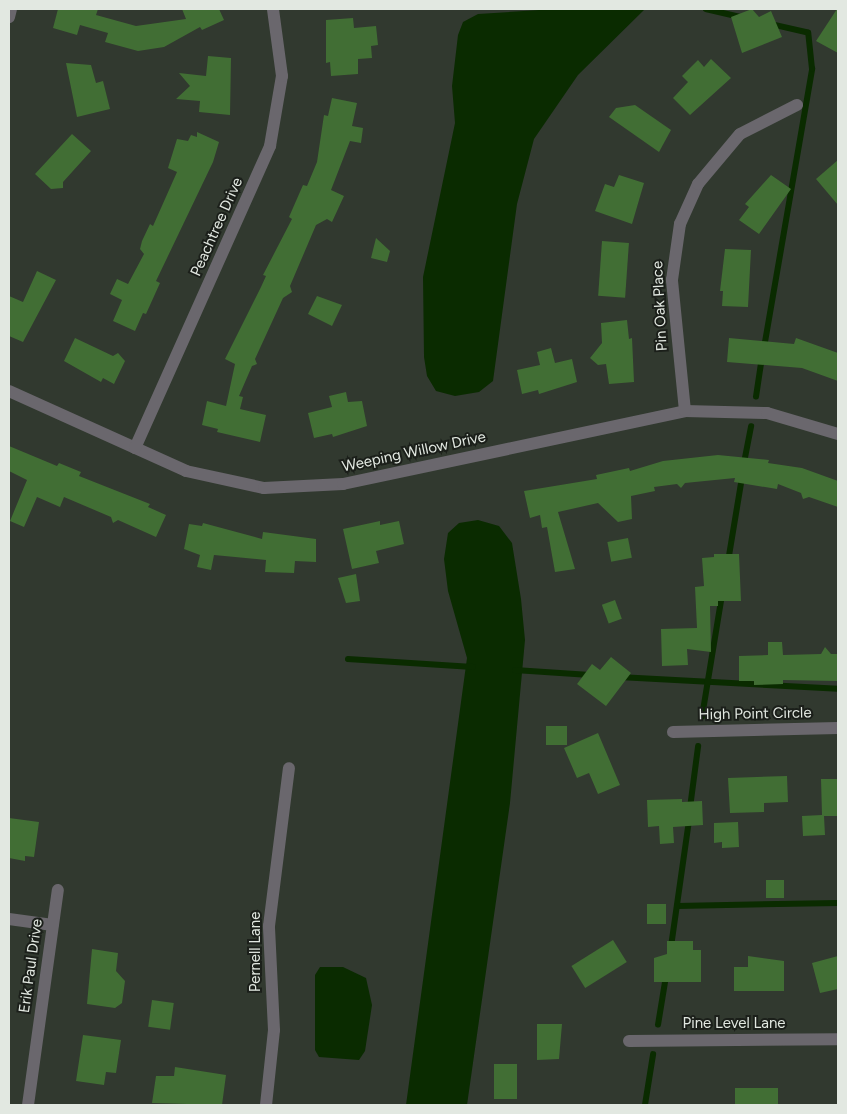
<!DOCTYPE html>
<html>
<head>
<meta charset="utf-8">
<style>
	body { margin:0 }
	#map { position:relative; width:847px; height:1114px; overflow:hidden; background:#31392f; font-family:Figtree,sans-serif }
	div>[style] { position:absolute }
	.water>* { inset:0; background:#0a2b00 }
	.stream>* { height:5.5px; margin:-2.75px; padding:0 2.75px; transform-origin:2.75px; border-radius:2.75px; background:#0a2b00 }
	.building>* { inset:0; background:#416e34; transform-origin:0 0 }
	.minor>* { height:12px; margin:-6px; padding:0 6px; transform-origin:6px; border-radius:6px; background:#6a676d }
	span { translate:-50% -50%; white-space:nowrap; text-align:center; line-height:1.15; -webkit-text-stroke:4px #1b1f1a; paint-order:stroke }
	.street-label { font-size:15px; color:#e2e8e1 }
	.frame { position:absolute; inset:0; border:10px solid #e2e8e1; pointer-events:none }
</style>
</head>
<body>
<div id="map">
	<div class="water">
		<i style="clip-path:polygon(555px 9px,645px 9px,578px 75px,534px 139px,517px 204px,493px 381px,479px 392px,455px 396px,436px 391px,427px 376px,424px 357px,423px 277px,455px 123px,452px 86px,458px 35px,463px 22px,478px 14px)"></i>
		<i style="clip-path:polygon(478px 520px,499px 526px,512px 543px,521px 599px,525px 640px,510px 803px,467px 1105px,406px 1105px,467px 658px,448px 591px,444px 559px,448px 533px,459px 523px)"></i>
		<i style="clip-path:polygon(320px 967px,343px 967px,366px 978px,372px 1005px,365px 1051px,359px 1060px,319px 1057px,315px 1050px,315px 975px)"></i>
	</div>
	<div class="stream">
		<i style="left:706px;top:9px;width:36px;rotate:13deg"></i>
		<i style="left:764px;top:348px;width:283px;rotate:-80.2deg"></i>
		<i style="left:812px;top:69px;width:36px;rotate:-96deg"></i>
		<i style="left:808px;top:33px;width:37px;rotate:-167deg"></i>
		<i style="left:756px;top:397px;width:40px;rotate:-81.5deg"></i>
		<i style="left:744px;top:463px;width:37px;rotate:-79deg"></i>
		<i style="left:728px;top:562px;width:86px;rotate:-80.6deg"></i>
		<i style="left:348px;top:659px;width:125px;rotate:3.7deg"></i>
		<i style="left:515px;top:670px;width:75px;rotate:3.8deg"></i>
		<i style="left:619px;top:677px;width:219px;rotate:3.1deg"></i>
		<i style="left:702px;top:717px;width:124px;rotate:-80.7deg"></i>
		<i style="left:690px;top:808px;width:62px;rotate:-82.5deg"></i>
		<i style="left:677px;top:906px;width:161px;rotate:-1.1deg"></i>
		<i style="left:671px;top:947px;width:128px;rotate:-81.9deg"></i>
		<i style="left:658px;top:1025px;width:50px;rotate:-80.7deg"></i>
		<i style="left:645px;top:1105px;width:51px;rotate:-80.9deg"></i>
	</div>
	<div class="building">
		<i style="clip-path:polygon(58px 9px,98px 9px,96px 15px,136px 26px,186px 19px,182px 9px,219px 9px,224px 20px,202px 30px,200px 27px,164px 47px,138px 51px,105px 42px,108px 33px,80px 25px,77px 35px,53px 28px)"></i>
		<i style="clip-path:polygon(752px 9px,759px 17px,771px 11px,782px 37px,742px 53px,731px 17px)"></i>
		<i style="clip-path:polygon(837px 9px,838px 9px,838px 53px,816px 41px)"></i>
		<i style="clip-path:polygon(353px 18px,354px 28px,376px 26px,378px 45px,371px 46px,372px 58px,358px 59px,358px 74px,331px 76px,330px 62px,326px 63px,326px 20px)"></i>
		<i style="clip-path:polygon(208px 56px,231px 58px,230px 115px,199px 112px,200px 101px,176px 99px,190px 86px,179px 73px,206px 76px)"></i>
		<i style="clip-path:polygon(711px 59px,731px 78px,690px 115px,673px 98px,688px 82px,682px 76px,698px 60px,704px 67px)"></i>
		<i style="clip-path:polygon(66px 63px,91px 65px,96px 83px,103px 81px,110px 109px,77px 117px)"></i>
		<i style="clip-path:polygon(332px 98px,357px 103px,352px 126px,363px 128px,361px 143px,350px 141px,331px 190px,344px 196px,332px 222px,327px 219px,316px 225px,290px 286px,292px 292px,283px 298px,255px 359px,257px 364px,252px 366px,239px 396px,243px 397px,240px 409px,266px 415px,260px 442px,217px 432px,218px 429px,202px 425px,207px 401px,226px 406px,235px 364px,225px 359px,261px 287px,266px 276px,263px 275px,292px 219px,289px 217px,303px 185px,307px 186px,317px 162px,324px 115px,328px 116px)"></i>
		<i style="clip-path:polygon(635px 105px,671px 130px,659px 152px,609px 117px,616px 108px)"></i>
		<i style="clip-path:polygon(197px 132px,219px 142px,213px 162px,156px 281px,160px 283px,146px 314px,143px 313px,135px 331px,113px 321px,122px 300px,110px 294px,117px 279px,128px 284px,144px 254px,140px 249px,142px 241px,150px 224px,153px 226px,177px 172px,168px 168px,177px 139px,188px 141px,191px 135px,197px 137px)"></i>
		<i style="clip-path:polygon(72px 134px,91px 151px,63px 182px,63px 188px,51px 189px,35px 174px)"></i>
		<i style="clip-path:polygon(838px 160px,838px 205px,816px 179px)"></i>
		<i style="clip-path:polygon(619px 175px,644px 183px,632px 224px,595px 211px,605px 184px,614px 187px)"></i>
		<i style="clip-path:polygon(771px 175px,791px 189px,759px 234px,739px 220px,749px 207px,745px 204px)"></i>
		<i style="clip-path:polygon(376px 238px,390px 251px,387px 262px,371px 258px)"></i>
		<i style="left:602px;top:241px;width:27px;height:55px;rotate:4deg"></i>
		<i style="clip-path:polygon(725px 249px,751px 250px,748px 307px,722px 306px,723px 291px,720px 291px)"></i>
		<i style="clip-path:polygon(37px 271px,56px 280px,23px 342px,9px 336px,9px 296px,23px 302px)"></i>
		<i style="clip-path:polygon(317px 296px,342px 305px,332px 326px,308px 314px)"></i>
		<i style="clip-path:polygon(627px 320px,629px 339px,632px 338px,634px 382px,609px 384px,606px 364px,598px 365px,590px 358px,602px 343px,601px 323px)"></i>
		<i style="clip-path:polygon(75px 338px,113px 356px,118px 353px,125px 361px,114px 384px,103px 378px,101px 382px,64px 361px)"></i>
		<i style="clip-path:polygon(729px 338px,794px 344px,796px 338px,838px 353px,838px 381px,802px 368px,727px 362px)"></i>
		<i style="clip-path:polygon(551px 348px,555px 363px,572px 359px,577px 382px,539px 394px,538px 390px,522px 394px,517px 370px,540px 365px,537px 352px)"></i>
		<i style="clip-path:polygon(346px 392px,348px 402px,362px 401px,367px 426px,333px 437px,332px 434px,314px 438px,308px 413px,332px 407px,329px 396px)"></i>
		<i style="clip-path:polygon(9px 446px,57px 466px,59px 463px,81px 472px,79px 476px,150px 504px,148px 507px,166px 515px,156px 537px,118px 520px,113px 523px,111px 517px,64px 497px,60px 507px,37px 497px,24px 527px,10px 521px,27px 480px,9px 471px)"></i>
		<i style="clip-path:polygon(718px 455px,769px 460px,768px 463px,802px 468px,838px 481px,838px 507px,809px 497px,803px 499px,801px 493px,778px 484px,777px 489px,734px 482px,735px 478px,685px 483px,681px 488px,677px 484px,654px 487px,655px 491px,631px 496px,632px 519px,618px 522px,598px 503px,558px 512px,575px 569px,555px 572px,547px 527px,542px 528px,540px 515px,530px 518px,524px 491px,597px 479px,596px 475px,629px 468px,630px 471px,663px 461px)"></i>
		<i style="clip-path:polygon(380px 521px,380px 525px,399px 521px,404px 544px,376px 551px,379px 563px,352px 569px,343px 529px)"></i>
		<i style="clip-path:polygon(203px 523px,262px 539px,263px 532px,316px 539px,316px 562px,295px 561px,294px 573px,265px 572px,266px 560px,214px 555px,211px 570px,197px 567px,200px 555px,184px 549px,189px 524px,202px 526px)"></i>
		<i style="left:628px;top:538px;width:20px;height:21px;rotate:79deg"></i>
		<i style="clip-path:polygon(714px 554px,739px 554px,741px 601px,718px 601px,718px 606px,710px 606px,711px 652px,687px 649px,688px 665px,662px 666px,661px 629px,697px 628px,695px 587px,704px 586px,702px 558px,714px 557px)"></i>
		<i style="clip-path:polygon(356px 574px,360px 601px,346px 603px,338px 578px)"></i>
		<i style="left:615px;top:600px;width:20px;height:14px;rotate:70deg"></i>
		<i style="clip-path:polygon(768px 642px,782px 642px,783px 655px,821px 654px,825px 647px,831px 654px,838px 654px,838px 681px,783px 680px,783px 684px,754px 685px,754px 681px,739px 681px,739px 656px,768px 655px)"></i>
		<i style="clip-path:polygon(611px 657px,631px 673px,606px 706px,577px 684px,592px 664px,600px 670px)"></i>
		<i style="left:567px;top:726px;width:19px;height:21px;rotate:90deg"></i>
		<i style="clip-path:polygon(598px 733px,620px 785px,598px 794px,589px 773px,577px 778px,564px 748px)"></i>
		<i style="clip-path:polygon(787px 776px,788px 802px,764px 803px,764px 812px,730px 813px,728px 778px)"></i>
		<i style="clip-path:polygon(821px 779px,838px 779px,838px 816px,824px 816px,825px 835px,803px 836px,802px 816px,822px 815px)"></i>
		<i style="clip-path:polygon(682px 799px,682px 802px,702px 801px,703px 825px,673px 827px,674px 843px,660px 844px,659px 826px,648px 827px,647px 800px)"></i>
		<i style="clip-path:polygon(9px 818px,39px 822px,34px 857px,25px 856px,25px 861px,9px 858px)"></i>
		<i style="clip-path:polygon(738px 822px,739px 847px,722px 848px,722px 842px,714px 843px,714px 823px)"></i>
		<i style="left:766px;top:880px;width:18px;height:18px"></i>
		<i style="left:647px;top:904px;width:19px;height:20px"></i>
		<i style="left:613px;top:940px;width:26px;height:49px;rotate:58deg"></i>
		<i style="clip-path:polygon(667px 941px,693px 941px,693px 950px,701px 950px,701px 982px,654px 982px,654px 958px,667px 954px)"></i>
		<i style="clip-path:polygon(92px 949px,118px 953px,116px 971px,125px 981px,122px 1003px,115px 1008px,87px 1004px)"></i>
		<i style="clip-path:polygon(748px 956px,784px 961px,784px 991px,734px 991px,734px 967px,748px 967px)"></i>
		<i style="clip-path:polygon(838px 956px,838px 989px,820px 993px,812px 963px)"></i>
		<i style="left:152px;top:1000px;width:22px;height:27px;rotate:8deg"></i>
		<i style="clip-path:polygon(537px 1024px,562px 1024px,559px 1059px,537px 1060px)"></i>
		<i style="clip-path:polygon(83px 1035px,121px 1040px,116px 1073px,106px 1072px,104px 1085px,76px 1081px)"></i>
		<i style="left:494px;top:1064px;width:23px;height:35px"></i>
		<i style="clip-path:polygon(175px 1067px,226px 1075px,222px 1105px,152px 1103px,156px 1076px,174px 1076px)"></i>
		<i style="left:735px;top:1088px;width:43px;height:17px"></i>
	</div>
	<div class="minor">
		<i style="left:9px;top:17px;width:8px;rotate:-76deg"></i>
		<i style="left:9px;top:391px;width:194px;rotate:24.3deg"></i>
		<i style="left:186px;top:471px;width:80px;rotate:12.3deg"></i>
		<i style="left:264px;top:488px;width:79px;rotate:-2.9deg"></i>
		<i style="left:343px;top:484px;width:350px;rotate:-12deg"></i>
		<i style="left:685px;top:411px;width:82px;rotate:1.4deg"></i>
		<i style="left:767px;top:413px;width:74px;rotate:16.5deg"></i>
		<i style="left:685px;top:411px;width:132px;rotate:-95.7deg"></i>
		<i style="left:672px;top:280px;width:57px;rotate:-81.9deg"></i>
		<i style="left:680px;top:224px;width:44px;rotate:-65.8deg"></i>
		<i style="left:698px;top:184px;width:65px;rotate:-50deg"></i>
		<i style="left:740px;top:134px;width:64px;rotate:-27deg"></i>
		<i style="left:135px;top:448px;width:331px;rotate:-65.9deg"></i>
		<i style="left:270px;top:146px;width:71px;rotate:-80.3deg"></i>
		<i style="left:282px;top:76px;width:68px;rotate:-97.7deg"></i>
		<i style="left:673px;top:732px;width:165px;rotate:-1.4deg"></i>
		<i style="left:9px;top:919px;width:44px;rotate:7.8deg"></i>
		<i style="left:629px;top:1041px;width:209px;rotate:-0.5deg"></i>
		<i style="left:28px;top:1105px;width:217px;rotate:-82.1deg"></i>
		<i style="left:266px;top:1105px;width:75px;rotate:-83.9deg"></i>
		<i style="left:274px;top:1030px;width:104px;rotate:-92.8deg"></i>
		<i style="left:269px;top:926px;width:159px;rotate:-82.8deg"></i>
	</div>
	<div class="street-label">
		<span style="left:217px;top:227px;rotate:-66deg">Peachtree Drive</span>
		<span style="left:660px;top:306px;rotate:-93deg">Pin Oak Place</span>
		<span style="left:414px;top:452px;rotate:-12deg">Weeping Willow Drive</span>
		<span style="left:755px;top:714px;rotate:-1deg">High Point Circle</span>
		<span style="left:256px;top:952px;rotate:-90deg">Pernell Lane</span>
		<span style="left:31px;top:966px;rotate:-82deg">Erik Paul Drive</span>
		<span style="left:734px;top:1024px">Pine Level Lane</span>
	</div>
	<div class="frame"></div>
</div>
</body>
</html>
